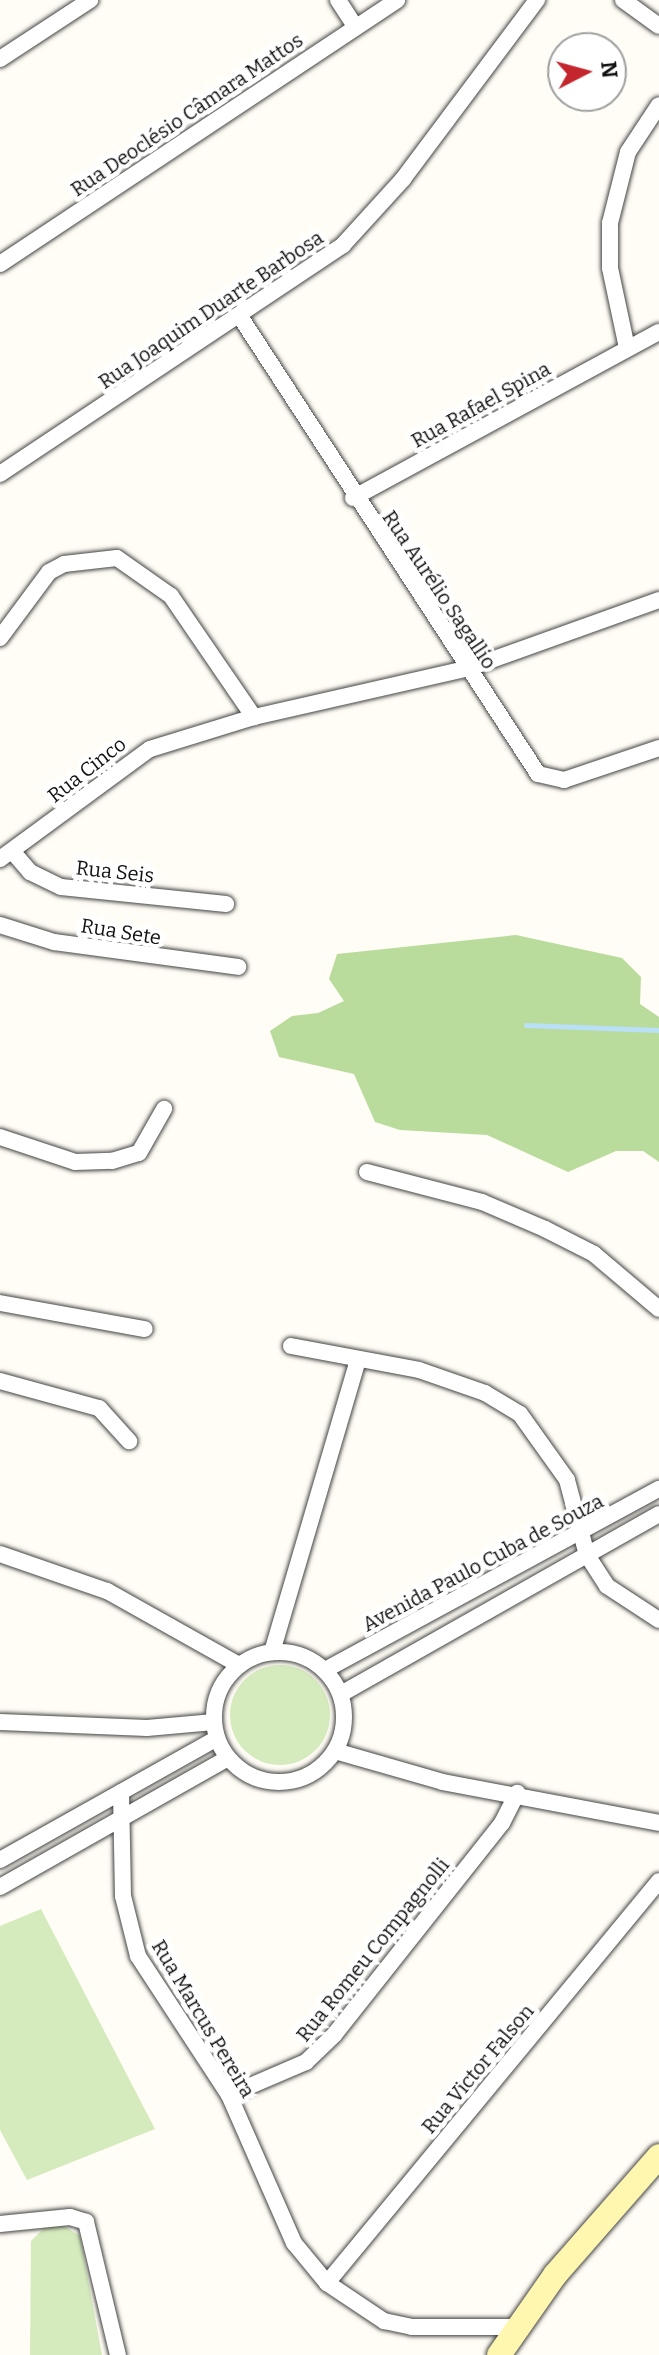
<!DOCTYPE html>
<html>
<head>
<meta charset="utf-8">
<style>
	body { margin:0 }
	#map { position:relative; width:659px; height:2355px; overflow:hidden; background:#fffdf5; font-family:Bitter,serif }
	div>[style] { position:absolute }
	.green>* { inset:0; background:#d5ebbd }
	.round { border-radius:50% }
	.forest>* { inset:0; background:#b9dc9c }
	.stream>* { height:5px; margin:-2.5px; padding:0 2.5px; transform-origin:2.5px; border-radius:2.5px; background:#b9e0f7 }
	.roads { filter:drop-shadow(0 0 2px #444) drop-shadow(0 0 2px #444) }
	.street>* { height:16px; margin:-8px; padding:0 8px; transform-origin:8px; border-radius:8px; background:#fff }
	.street>.ring { margin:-8px; padding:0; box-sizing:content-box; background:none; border:16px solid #fff; border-radius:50% }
	.secondary>* { height:24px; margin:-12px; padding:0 12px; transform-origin:12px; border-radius:12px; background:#fff6b0 }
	span { translate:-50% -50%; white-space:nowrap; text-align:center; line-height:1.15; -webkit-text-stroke:8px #fff; paint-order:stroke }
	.street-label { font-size:20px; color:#111 }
	.north { position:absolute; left:547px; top:32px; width:80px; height:80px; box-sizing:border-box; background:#fff; border:2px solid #a0a0a0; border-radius:50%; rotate:84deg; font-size:22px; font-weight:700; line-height:32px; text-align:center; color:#111 }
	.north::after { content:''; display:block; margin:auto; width:28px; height:36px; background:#c4262e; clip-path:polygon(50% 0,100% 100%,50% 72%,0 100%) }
</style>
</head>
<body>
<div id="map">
	<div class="green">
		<i class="round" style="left:230px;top:1665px;width:100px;height:100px"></i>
		<i style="clip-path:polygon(41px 1909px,155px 2129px,27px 2180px,0 2130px,0 1926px)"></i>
		<i style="clip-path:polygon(64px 2226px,80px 2236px,102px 2355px,30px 2355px,31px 2241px,45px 2227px)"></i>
	</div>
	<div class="forest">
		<i style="clip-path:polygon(516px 935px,622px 958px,641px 977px,640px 1004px,659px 1017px,659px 1162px,643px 1151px,616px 1151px,568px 1172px,487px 1135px,400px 1130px,375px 1122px,354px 1074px,279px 1057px,270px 1031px,292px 1016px,318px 1013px,344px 1001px,329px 979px,337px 954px)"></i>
	</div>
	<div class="stream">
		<i style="left:526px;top:1025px;width:133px;rotate:2.2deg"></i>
	</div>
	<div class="roads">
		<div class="street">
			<i style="left:338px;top:0;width:31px;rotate:57deg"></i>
			<i style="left:623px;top:0;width:44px;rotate:35.8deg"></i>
			<i style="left:0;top:59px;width:108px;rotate:-33.2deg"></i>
			<i style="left:0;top:264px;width:477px;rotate:-33.6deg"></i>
			<i style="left:241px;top:318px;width:544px;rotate:56.92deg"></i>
			<i style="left:538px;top:774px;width:27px;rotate:13deg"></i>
			<i style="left:564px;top:780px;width:100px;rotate:-18.6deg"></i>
			<i style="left:627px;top:348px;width:82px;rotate:-102deg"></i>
			<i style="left:610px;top:268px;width:45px;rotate:-90deg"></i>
			<i style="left:610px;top:223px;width:73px;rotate:-75.8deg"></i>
			<i style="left:628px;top:152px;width:56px;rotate:-56.6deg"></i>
			<i style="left:0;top:474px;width:412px;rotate:-33.7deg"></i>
			<i style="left:343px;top:245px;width:89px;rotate:-47.7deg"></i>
			<i style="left:403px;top:179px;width:224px;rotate:-53.2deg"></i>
			<i style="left:353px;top:498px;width:348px;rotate:-28.5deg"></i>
			<i style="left:0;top:638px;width:82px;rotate:-53.4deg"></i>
			<i style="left:49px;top:572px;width:17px;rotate:-28deg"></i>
			<i style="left:64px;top:564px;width:53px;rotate:-6.5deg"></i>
			<i style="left:117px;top:558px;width:66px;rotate:35.1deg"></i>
			<i style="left:171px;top:596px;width:147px;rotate:55.6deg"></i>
			<i style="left:12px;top:851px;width:28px;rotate:49deg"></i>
			<i style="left:30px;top:872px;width:34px;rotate:26deg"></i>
			<i style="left:61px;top:887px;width:166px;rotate:5.9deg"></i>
			<i style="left:0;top:859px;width:186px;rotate:-36.3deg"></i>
			<i style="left:150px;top:749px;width:109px;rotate:-17.1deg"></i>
			<i style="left:254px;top:717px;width:221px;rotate:-12.8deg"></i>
			<i style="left:469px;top:668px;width:202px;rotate:-19.7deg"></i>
			<i style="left:0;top:925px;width:57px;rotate:17.5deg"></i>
			<i style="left:54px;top:942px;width:186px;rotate:7.7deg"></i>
			<i style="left:0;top:1137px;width:79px;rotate:18.4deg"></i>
			<i style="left:75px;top:1162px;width:37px;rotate:-2deg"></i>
			<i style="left:112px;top:1161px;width:28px;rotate:-17deg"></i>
			<i style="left:139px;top:1153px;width:51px;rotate:-60.4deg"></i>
			<i style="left:367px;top:1172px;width:119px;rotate:14.6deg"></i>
			<i style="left:482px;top:1202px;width:69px;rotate:23.2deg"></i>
			<i style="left:545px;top:1229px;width:55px;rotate:27deg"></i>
			<i style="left:594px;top:1254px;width:85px;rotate:40.2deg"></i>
			<i style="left:0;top:1303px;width:147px;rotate:10.2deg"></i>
			<i style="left:291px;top:1346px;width:130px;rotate:10.6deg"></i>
			<i style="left:419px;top:1370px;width:70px;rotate:19.2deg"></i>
			<i style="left:485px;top:1393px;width:41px;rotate:31deg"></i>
			<i style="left:520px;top:1414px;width:81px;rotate:54.5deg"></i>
			<i style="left:567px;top:1480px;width:78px;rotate:75.1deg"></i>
			<i style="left:587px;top:1555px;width:37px;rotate:57deg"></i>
			<i style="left:607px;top:1586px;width:62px;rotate:33.2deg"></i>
			<i style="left:0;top:1381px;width:103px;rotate:15.3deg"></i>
			<i style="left:99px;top:1408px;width:45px;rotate:47.7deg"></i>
			<i style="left:0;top:1554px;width:113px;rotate:19.1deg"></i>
			<i style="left:107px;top:1591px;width:151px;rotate:29.3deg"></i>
			<i style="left:272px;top:1652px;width:305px;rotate:-73.6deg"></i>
			<i class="ring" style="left:214px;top:1652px;width:114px;height:114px"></i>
			<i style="left:325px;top:1670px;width:380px;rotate:-28.5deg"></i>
			<i style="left:341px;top:1694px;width:365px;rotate:-29.5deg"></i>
			<i style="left:0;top:1722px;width:147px;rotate:2.3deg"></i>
			<i style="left:147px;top:1728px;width:67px;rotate:-5.1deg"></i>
			<i style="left:335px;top:1751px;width:112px;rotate:16deg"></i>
			<i style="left:443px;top:1782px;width:220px;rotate:10.7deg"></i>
			<i style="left:121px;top:1792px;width:104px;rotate:88.9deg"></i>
			<i style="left:123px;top:1896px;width:62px;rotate:76deg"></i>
			<i style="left:138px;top:1956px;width:166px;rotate:56.8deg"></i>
			<i style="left:229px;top:2095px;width:162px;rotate:66.3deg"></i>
			<i style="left:294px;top:2243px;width:52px;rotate:50.5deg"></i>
			<i style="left:327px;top:2283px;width:69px;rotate:33.7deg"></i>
			<i style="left:384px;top:2321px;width:29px;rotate:12deg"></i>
			<i style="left:412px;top:2327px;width:103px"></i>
			<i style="left:0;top:1860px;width:249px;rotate:-29.3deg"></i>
			<i style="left:0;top:1887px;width:262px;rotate:-29.5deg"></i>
			<i style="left:229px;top:2095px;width:84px;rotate:-23.2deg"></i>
			<i style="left:306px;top:2062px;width:39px;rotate:-44deg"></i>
			<i style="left:334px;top:2035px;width:270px;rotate:-51.6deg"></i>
			<i style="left:502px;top:1823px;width:34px;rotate:-63deg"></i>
			<i style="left:0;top:2224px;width:70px;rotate:-5.7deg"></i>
			<i style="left:70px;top:2217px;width:17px;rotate:17deg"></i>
			<i style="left:86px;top:2222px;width:137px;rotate:76.5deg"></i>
			<i style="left:327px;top:2283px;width:521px;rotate:-50.45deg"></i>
		</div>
		<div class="secondary">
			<i style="left:499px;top:2355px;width:98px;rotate:-55deg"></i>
			<i style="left:555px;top:2275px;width:158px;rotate:-48.8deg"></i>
		</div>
	</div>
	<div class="street-label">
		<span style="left:187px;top:115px;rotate:-34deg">Rua Deoclésio Câmara Mattos</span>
		<span style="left:211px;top:310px;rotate:-34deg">Rua Joaquim Duarte Barbosa</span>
		<span style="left:481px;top:405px;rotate:-29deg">Rua Rafael Spina</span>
		<span style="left:439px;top:590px;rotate:56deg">Rua Aurélio Sagallio</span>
		<span style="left:87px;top:770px;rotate:-38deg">Rua Cinco</span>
		<span style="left:115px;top:872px;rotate:6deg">Rua Seis</span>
		<span style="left:121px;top:932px;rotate:9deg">Rua Sete</span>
		<span style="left:483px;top:1563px;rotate:-28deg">Avenida Paulo Cuba de Souza</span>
		<span style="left:373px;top:1950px;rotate:-51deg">Rua Romeu Compagnolli</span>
		<span style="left:203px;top:2019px;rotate:59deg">Rua Marcus Pereira</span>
		<span style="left:478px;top:2069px;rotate:-50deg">Rua Victor Falson</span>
	</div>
	<div class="north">N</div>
</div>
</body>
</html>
